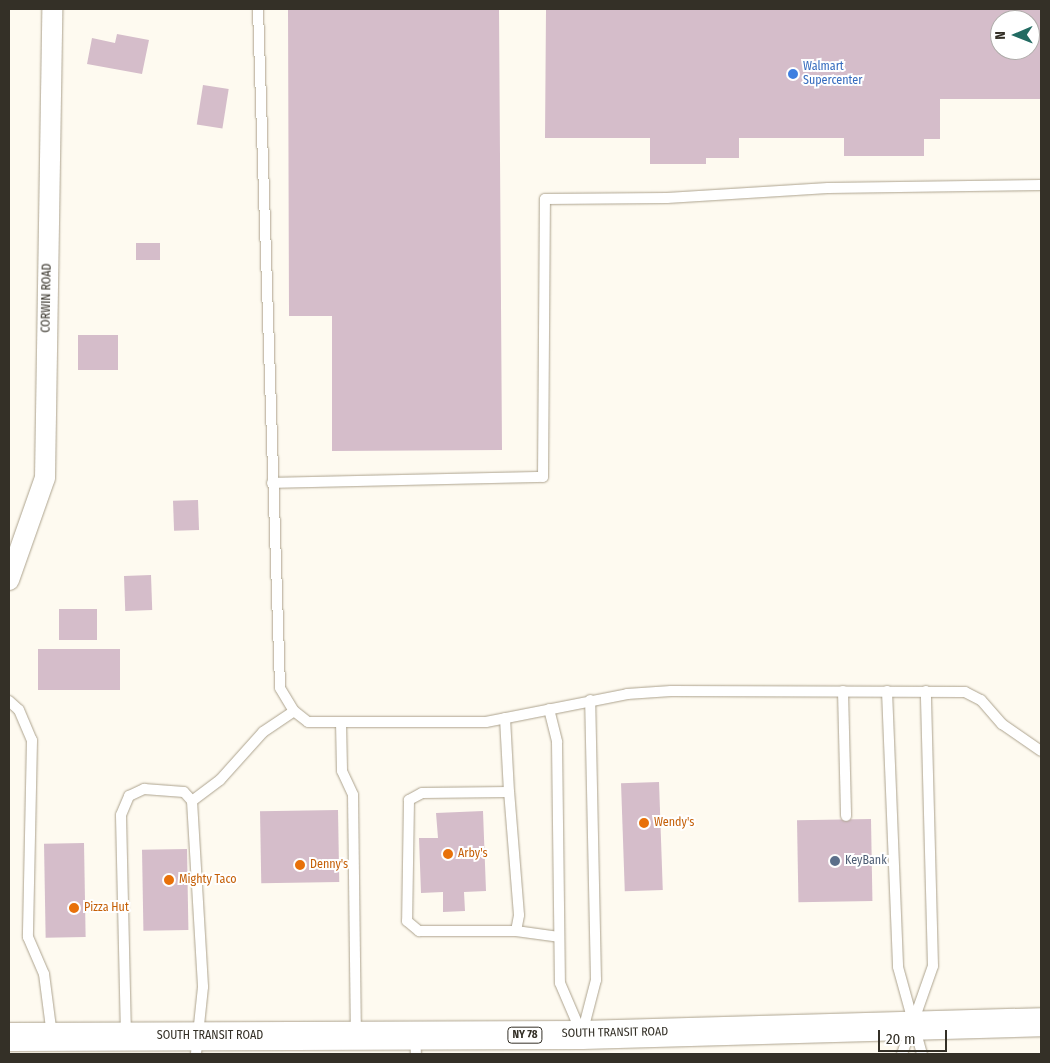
<!DOCTYPE html>
<html>
<head>
<meta charset="utf-8">
<style>
	body { margin:0 }
	#map { position:relative; width:1050px; height:1063px; overflow:hidden; background:#fefaf0; font-family:"Fira Sans Condensed",sans-serif }
	div>[style] { position:absolute }
	.building>* { inset:0; background:#d5bdca; transform-origin:0 0 }
	.roads { filter:drop-shadow(0 0 1px #ada38e) drop-shadow(0 0 1px #ada38e) }
	.service>* { height:10px; margin:-5px; padding:0 5px; transform-origin:5px; border-radius:5px; background:#fff }
	.minor>* { height:20px; margin:-10px; padding:0 10px; transform-origin:10px; border-radius:10px; background:#fff }
	.trunk>* { height:28px; margin:-14px; padding:0 14px; transform-origin:14px; border-radius:14px; background:#fff }
	.dots>* { width:14px; height:14px; translate:-50% -50%; box-sizing:border-box; border:2px solid #fff; border-radius:50% }
	span { translate:-50% -50%; white-space:nowrap; text-align:center; line-height:1.15; -webkit-text-stroke:4px #fff; paint-order:stroke }
	.shield-label span { padding:1px 4px; background:#fff; border:1px solid; border-radius:4px; -webkit-text-stroke-width:0 }
	.shield-label { font-size:11px; color:#343027; font-weight:700 }
	.shop-label { font-size:12px; color:#366cbe }
	.left { translate:0 -50%; text-align:left }
	.street-label { font-size:12px; color:#343027 }
	.food-label { font-size:12px; color:#c56008 }
	.service-label { font-size:12px; color:#4e5e75 }
	.frame { position:absolute; inset:0; border:10px solid #343027; pointer-events:none }
	.north { position:absolute; left:990px; top:10px; width:50px; height:50px; box-sizing:border-box; background:#fff; border:1px solid #aeaca9; border-radius:50%; rotate:269deg; font-size:14px; font-weight:700; line-height:20px; text-align:center; color:#343027 }
	.north::after { content:''; display:block; margin:auto; width:18px; height:22px; background:#226b62; clip-path:polygon(50% 0,100% 100%,50% 72%,0 100%) }
	.scale { position:absolute; left:878px; top:1030px; width:69px; height:22px; box-sizing:border-box; border:2px solid #343027; border-top:0; padding-left:6px; font-size:15px; line-height:18px; white-space:nowrap; color:#343027; -webkit-text-stroke:4px #fff; paint-order:stroke }
</style>
</head>
<body>
<div id="map">
	<div class="building">
		<i style="clip-path:polygon(288px 9px,499px 9px,502px 450px,332px 451px,332px 316px,289px 316px)"></i>
		<i style="clip-path:polygon(evenodd,546px 9px,1041px 9px,1041px 99px,940px 99px,940px 139px,924px 139px,924px 156px,844px 156px,844px 138px,739px 138px,739px 158px,706px 158px,706px 164px,650px 164px,650px 138px,545px 138px,546px 9px,1000px 20px,1030px 20px,1030px 50px,1000px 50px,1000px 20px)"></i>
		<i style="clip-path:polygon(117px 34px,149px 40px,142px 74px,87px 64px,92px 38px,115px 43px)"></i>
		<i style="left:203px;top:85px;width:26px;height:40px;rotate:9deg"></i>
		<i style="left:136px;top:243px;width:24px;height:17px"></i>
		<i style="left:78px;top:335px;width:40px;height:35px"></i>
		<i style="left:198px;top:500px;width:30px;height:25px;rotate:88deg"></i>
		<i style="left:151px;top:575px;width:35px;height:27px;rotate:88deg"></i>
		<i style="left:59px;top:609px;width:38px;height:31px"></i>
		<i style="left:120px;top:649px;width:41px;height:82px;rotate:90deg"></i>
		<i style="left:659px;top:782px;width:108px;height:38px;rotate:88deg"></i>
		<i style="left:338px;top:810px;width:72px;height:78px;rotate:89deg"></i>
		<i style="clip-path:polygon(483px 811px,486px 891px,464px 892px,465px 911px,443px 912px,443px 892px,421px 893px,419px 838px,438px 838px,436px 813px)"></i>
		<i style="left:871px;top:819px;width:82px;height:74px;rotate:89deg"></i>
		<i style="left:84px;top:843px;width:94px;height:40px;rotate:89deg"></i>
		<i style="left:187px;top:849px;width:81px;height:45px;rotate:89deg"></i>
	</div>
	<div class="roads">
		<div class="service">
			<i style="left:258px;top:9px;width:679px;rotate:88.14deg"></i>
			<i style="left:280px;top:688px;width:27px;rotate:59deg"></i>
			<i style="left:294px;top:711px;width:18px;rotate:38deg"></i>
			<i style="left:308px;top:722px;width:178px"></i>
			<i style="left:486px;top:722px;width:144px;rotate:-11.2deg"></i>
			<i style="left:627px;top:694px;width:44px;rotate:-3.9deg"></i>
			<i style="left:671px;top:691px;width:294px;rotate:0.2deg"></i>
			<i style="left:965px;top:692px;width:18px;rotate:27deg"></i>
			<i style="left:981px;top:700px;width:32px;rotate:49deg"></i>
			<i style="left:1002px;top:724px;width:47px;rotate:34.7deg"></i>
			<i style="left:272px;top:483px;width:271px;rotate:-1.3deg"></i>
			<i style="left:543px;top:477px;width:278px;rotate:-89.6deg"></i>
			<i style="left:545px;top:199px;width:122px;rotate:-0.5deg"></i>
			<i style="left:667px;top:198px;width:161px;rotate:-3.6deg"></i>
			<i style="left:828px;top:188px;width:213px;rotate:-0.8deg"></i>
			<i style="left:843px;top:691px;width:125px;rotate:88.6deg"></i>
			<i style="left:887px;top:691px;width:276px;rotate:87.7deg"></i>
			<i style="left:898px;top:967px;width:90px;rotate:74.6deg"></i>
			<i style="left:9px;top:701px;width:13px;rotate:42deg"></i>
			<i style="left:19px;top:710px;width:33px;rotate:67deg"></i>
			<i style="left:32px;top:740px;width:197px;rotate:91.2deg"></i>
			<i style="left:28px;top:937px;width:40px;rotate:66.6deg"></i>
			<i style="left:44px;top:974px;width:63px;rotate:82.6deg"></i>
			<i style="left:549px;top:709px;width:34px;rotate:76deg"></i>
			<i style="left:557px;top:742px;width:241px;rotate:89.3deg"></i>
			<i style="left:560px;top:983px;width:53px;rotate:66.8deg"></i>
			<i style="left:505px;top:718px;width:74px;rotate:86.9deg"></i>
			<i style="left:509px;top:792px;width:87px;rotate:179.3deg"></i>
			<i style="left:422px;top:793px;width:15px;rotate:152deg"></i>
			<i style="left:409px;top:800px;width:121px;rotate:90.9deg"></i>
			<i style="left:407px;top:921px;width:16px;rotate:40deg"></i>
			<i style="left:419px;top:931px;width:97px"></i>
			<i style="left:516px;top:931px;width:16px;rotate:-79deg"></i>
			<i style="left:519px;top:915px;width:123px;rotate:-94.6deg"></i>
			<i style="left:341px;top:722px;width:49px;rotate:88.8deg"></i>
			<i style="left:342px;top:771px;width:26px;rotate:65deg"></i>
			<i style="left:353px;top:795px;width:239px;rotate:89.3deg"></i>
			<i style="left:192px;top:801px;width:35px;rotate:-37deg"></i>
			<i style="left:220px;top:780px;width:64px;rotate:-48.1deg"></i>
			<i style="left:263px;top:732px;width:37px;rotate:-34deg"></i>
			<i style="left:516px;top:931px;width:43px;rotate:7.9deg"></i>
			<i style="left:582px;top:1034px;width:56px;rotate:-75.5deg"></i>
			<i style="left:596px;top:980px;width:280px;rotate:-91.2deg"></i>
			<i style="left:126px;top:1036px;width:221px;rotate:-91.3deg"></i>
			<i style="left:121px;top:815px;width:21px;rotate:-67deg"></i>
			<i style="left:129px;top:796px;width:17px;rotate:-25deg"></i>
			<i style="left:144px;top:789px;width:40px;rotate:4.3deg"></i>
			<i style="left:184px;top:792px;width:12px;rotate:48deg"></i>
			<i style="left:192px;top:801px;width:186px;rotate:86.6deg"></i>
			<i style="left:203px;top:987px;width:67px;rotate:96deg"></i>
			<i style="left:415px;top:1036px;width:18px;rotate:87deg"></i>
			<i style="left:902px;top:1054px;width:93px;rotate:-70.6deg"></i>
			<i style="left:933px;top:966px;width:275px;rotate:-91.5deg"></i>
		</div>
		<div class="minor">
			<i style="left:9px;top:580px;width:108px;rotate:-70.6deg"></i>
			<i style="left:45px;top:478px;width:469px;rotate:-89.1deg"></i>
		</div>
		<div class="trunk">
			<i style="left:9px;top:1037px;width:573px;rotate:-0.2deg"></i>
			<i style="left:582px;top:1035px;width:459px;rotate:-1.6deg"></i>
		</div>
	</div>
	<div class="dots">
		<i style="left:793px;top:74px;background:#3f7fe0"></i>
		<i style="left:644px;top:823px;background:#e8710a"></i>
		<i style="left:448px;top:854px;background:#e8710a"></i>
		<i style="left:835px;top:861px;background:#5c6f8a"></i>
		<i style="left:300px;top:865px;background:#e8710a"></i>
		<i style="left:169px;top:880px;background:#e8710a"></i>
		<i style="left:74px;top:908px;background:#e8710a"></i>
	</div>
	<div class="shield-label">
		<span style="left:525px;top:1035px">NY 78</span>
	</div>
	<div class="shop-label">
		<span class="left" style="left:803px;top:74px">Walmart<br>Supercenter</span>
	</div>
	<div class="street-label">
		<span style="left:47px;top:298px;rotate:-89deg">CORWIN ROAD</span>
		<span style="left:615px;top:1033px;rotate:-1deg">SOUTH TRANSIT ROAD</span>
		<span style="left:210px;top:1036px">SOUTH TRANSIT ROAD</span>
	</div>
	<div class="food-label">
		<span class="left" style="left:654px;top:823px">Wendy's</span>
		<span class="left" style="left:458px;top:854px">Arby's</span>
		<span class="left" style="left:310px;top:865px">Denny's</span>
		<span class="left" style="left:179px;top:880px">Mighty Taco</span>
		<span class="left" style="left:84px;top:908px">Pizza Hut</span>
	</div>
	<div class="service-label">
		<span class="left" style="left:845px;top:861px">KeyBank</span>
	</div>
	<div class="frame"></div>
	<div class="north">N</div>
	<div class="scale">20 m</div>
</div>
</body>
</html>
